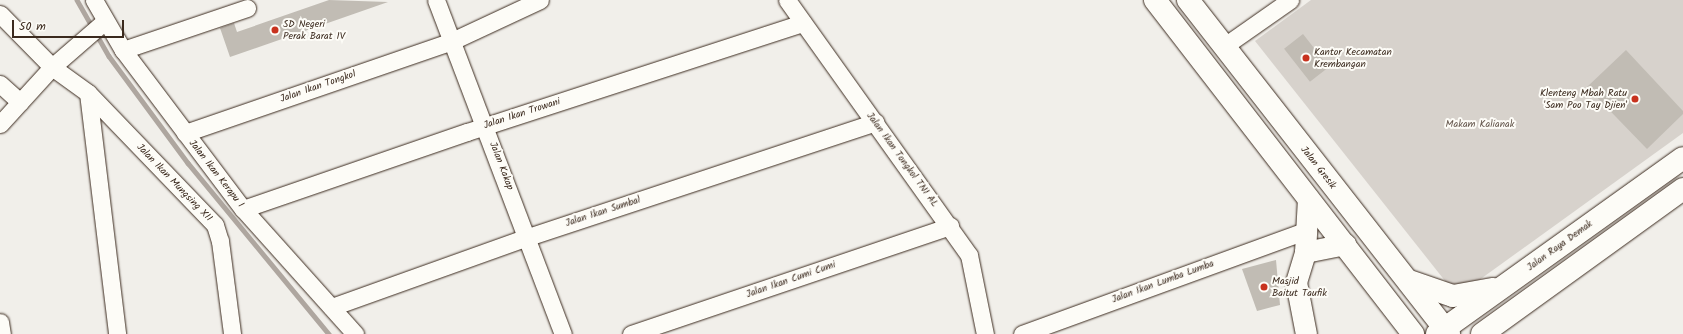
<!DOCTYPE html>
<html>
<head>
<meta charset="utf-8">
<style>
	body { margin:0 }
	#map { position:relative; width:1683px; height:334px; overflow:hidden; background:#f1efea; font-family:Kalam,sans-serif }
	div>[style] { position:absolute }
	.green>* { inset:0; background:#d7d2cc }
	.stream>* { height:4.5px; margin:-2.25px; padding:0 2.25px; transform-origin:2.25px; border-radius:2.25px; background:#aea69f }
	.building>* { inset:0; background:#c1bcb4; transform-origin:0 0 }
	.roads { filter:drop-shadow(0 0 1px #3b2a1e) drop-shadow(0 0 1px #3b2a1e) }
	.minor>* { height:17px; margin:-8.5px; padding:0 8.5px; transform-origin:8.5px; border-radius:8.5px; background:#fdfcf7 }
	.tertiary>* { height:21px; margin:-10.5px; padding:0 10.5px; transform-origin:10.5px; border-radius:10.5px; background:#fdfcf7 }
	.trunk>* { height:22px; margin:-11px; padding:0 11px; transform-origin:11px; border-radius:11px; background:#fdfcf7 }
	.dots>* { width:11px; height:11px; translate:-50% -50%; box-sizing:border-box; border:2px solid #fdfcf7; border-radius:50% }
	span { translate:-50% -50%; white-space:nowrap; text-align:center; line-height:1.15; -webkit-text-stroke:4px #fdfcf7; paint-order:stroke }
	.poi-label { font-size:10px; color:#3b2a1e }
	.left { translate:0 -50%; text-align:left }
	.right { translate:-100% -50%; text-align:right }
	.street-label { font-size:10px; color:#3b2a1e }
	.park-label { font-size:10px; color:#62544a }
	.scale { position:absolute; left:12px; top:20px; width:112px; height:18px; box-sizing:border-box; border:2px solid #3b2a1e; border-top:0; padding-left:5px; font-size:12px; line-height:14px; white-space:nowrap; color:#3b2a1e; -webkit-text-stroke:3px #fdfcf7; paint-order:stroke }
</style>
</head>
<body>
<div id="map">
	<div class="green">
		<i style="clip-path:polygon(1311px 0,1683px 0,1683px 133px,1457px 296px,1255px 41px)"></i>
	</div>
	<div class="stream">
		<i style="left:77px;top:0;width:64px;rotate:60.3deg"></i>
		<i style="left:109px;top:56px;width:133px;rotate:53.6deg"></i>
		<i style="left:188px;top:163px;width:222px;rotate:50.5deg"></i>
	</div>
	<div class="building">
		<i style="clip-path:polygon(329px 0,388px 2px,230px 57px,220px 28px,234px 23px,237px 32px)"></i>
		<i style="left:1303px;top:34px;width:42px;height:24px;rotate:52deg"></i>
		<i style="clip-path:polygon(1626px 50px,1683px 111px,1683px 114px,1647px 149px,1587px 87px)"></i>
		<i style="clip-path:polygon(1276px 260px,1280px 305px,1257px 311px,1242px 269px)"></i>
	</div>
	<div class="roads">
		<div class="minor">
			<i style="left:94px;top:0;width:58px;rotate:59.9deg"></i>
			<i style="left:123px;top:50px;width:199px;rotate:53deg"></i>
			<i style="left:243px;top:209px;width:168px;rotate:48.1deg"></i>
			<i style="left:436px;top:0;width:357px;rotate:69.2deg"></i>
			<i style="left:787px;top:0;width:313px;rotate:54.5deg"></i>
			<i style="left:969px;top:255px;width:81px;rotate:78.6deg"></i>
			<i style="left:0;top:14px;width:74px;rotate:45.5deg"></i>
			<i style="left:52px;top:67px;width:44px;rotate:35.8deg"></i>
			<i style="left:88px;top:93px;width:183px;rotate:46.1deg"></i>
			<i style="left:215px;top:225px;width:17px;rotate:73deg"></i>
			<i style="left:220px;top:241px;width:94px;rotate:82.6deg"></i>
			<i style="left:1223px;top:47px;width:82px;rotate:-35deg"></i>
			<i style="left:123px;top:50px;width:131px;rotate:-18.7deg"></i>
			<i style="left:0;top:84px;width:27px;rotate:42deg"></i>
			<i style="left:88px;top:93px;width:243px;rotate:83.1deg"></i>
			<i style="left:0;top:124px;width:77px;rotate:-47.6deg"></i>
			<i style="left:52px;top:67px;width:70px;rotate:-41deg"></i>
			<i style="left:185px;top:133px;width:282px;rotate:-19deg"></i>
			<i style="left:452px;top:41px;width:97px;rotate:-25deg"></i>
			<i style="left:243px;top:209px;width:237px;rotate:-19deg"></i>
			<i style="left:467px;top:132px;width:353px;rotate:-18deg"></i>
			<i style="left:332px;top:307px;width:208px;rotate:-19.7deg"></i>
			<i style="left:528px;top:237px;width:366px;rotate:-18.3deg"></i>
			<i style="left:0;top:322px;width:12px;rotate:81deg"></i>
			<i style="left:631px;top:334px;width:337px;rotate:-18.7deg"></i>
			<i style="left:1022px;top:334px;width:301px;rotate:-20deg"></i>
		</div>
		<div class="tertiary">
			<i style="left:1305px;top:252px;width:41px;rotate:-11.3deg"></i>
			<i style="left:1306px;top:334px;width:53px;rotate:-100.9deg"></i>
			<i style="left:1296px;top:282px;width:31px;rotate:-73deg"></i>
			<i style="left:1305px;top:252px;width:54px;rotate:-86.8deg"></i>
		</div>
		<div class="trunk">
			<i style="left:1155px;top:0;width:422px;rotate:52.3deg"></i>
			<i style="left:1188px;top:0;width:424px;rotate:52deg"></i>
			<i style="left:1409px;top:281px;width:46px;rotate:18.8deg"></i>
			<i style="left:1453px;top:296px;width:41px;rotate:-9.9deg"></i>
			<i style="left:1437px;top:334px;width:302px;rotate:-35.6deg"></i>
			<i style="left:1482px;top:334px;width:248px;rotate:-35.8deg"></i>
		</div>
	</div>
	<div class="dots">
		<i style="left:275px;top:30px;background:#c8321e"></i>
		<i style="left:1306px;top:58px;background:#c8321e"></i>
		<i style="left:1635px;top:99px;background:#c8321e"></i>
		<i style="left:1264px;top:287px;background:#c8321e"></i>
	</div>
	<div class="poi-label">
		<span class="left" style="left:283px;top:30px">SD Negeri<br>Perak Barat IV</span>
		<span class="left" style="left:1314px;top:58px">Kantor Kecamatan<br>Krembangan</span>
		<span class="right" style="left:1627px;top:99px">Klenteng Mbah Ratu<br>'Sam Poo Tay Djien'</span>
		<span class="left" style="left:1272px;top:287px">Masjid<br>Baitut Taufik</span>
	</div>
	<div class="street-label">
		<span style="left:318px;top:87px;rotate:-19deg">Jalan Ikan Tongkol</span>
		<span style="left:522px;top:114px;rotate:-18deg">Jalan Ikan Trowani</span>
		<span style="left:902px;top:160px;rotate:54deg">Jalan Ikan Tongkol TNI AL</span>
		<span style="left:501px;top:166px;rotate:69deg">Jalan Kakap</span>
		<span style="left:1318px;top:168px;rotate:52deg">Jalan Gresik</span>
		<span style="left:216px;top:174px;rotate:52deg">Jalan Ikan Kerapu I</span>
		<span style="left:174px;top:183px;rotate:46deg">Jalan Ikan Mungsing XII</span>
		<span style="left:603px;top:212px;rotate:-18deg">Jalan Ikan Sumbal</span>
		<span style="left:1560px;top:246px;rotate:-36deg">Jalan Raya Demak</span>
		<span style="left:791px;top:280px;rotate:-19deg">Jalan Ikan Cumi Cumi</span>
		<span style="left:1163px;top:282px;rotate:-20deg">Jalan Ikan Lumba Lumba</span>
	</div>
	<div class="park-label">
		<span style="left:1480px;top:125px">Makam Kalianak</span>
	</div>
	<div class="scale">50 m</div>
</div>
</body>
</html>
